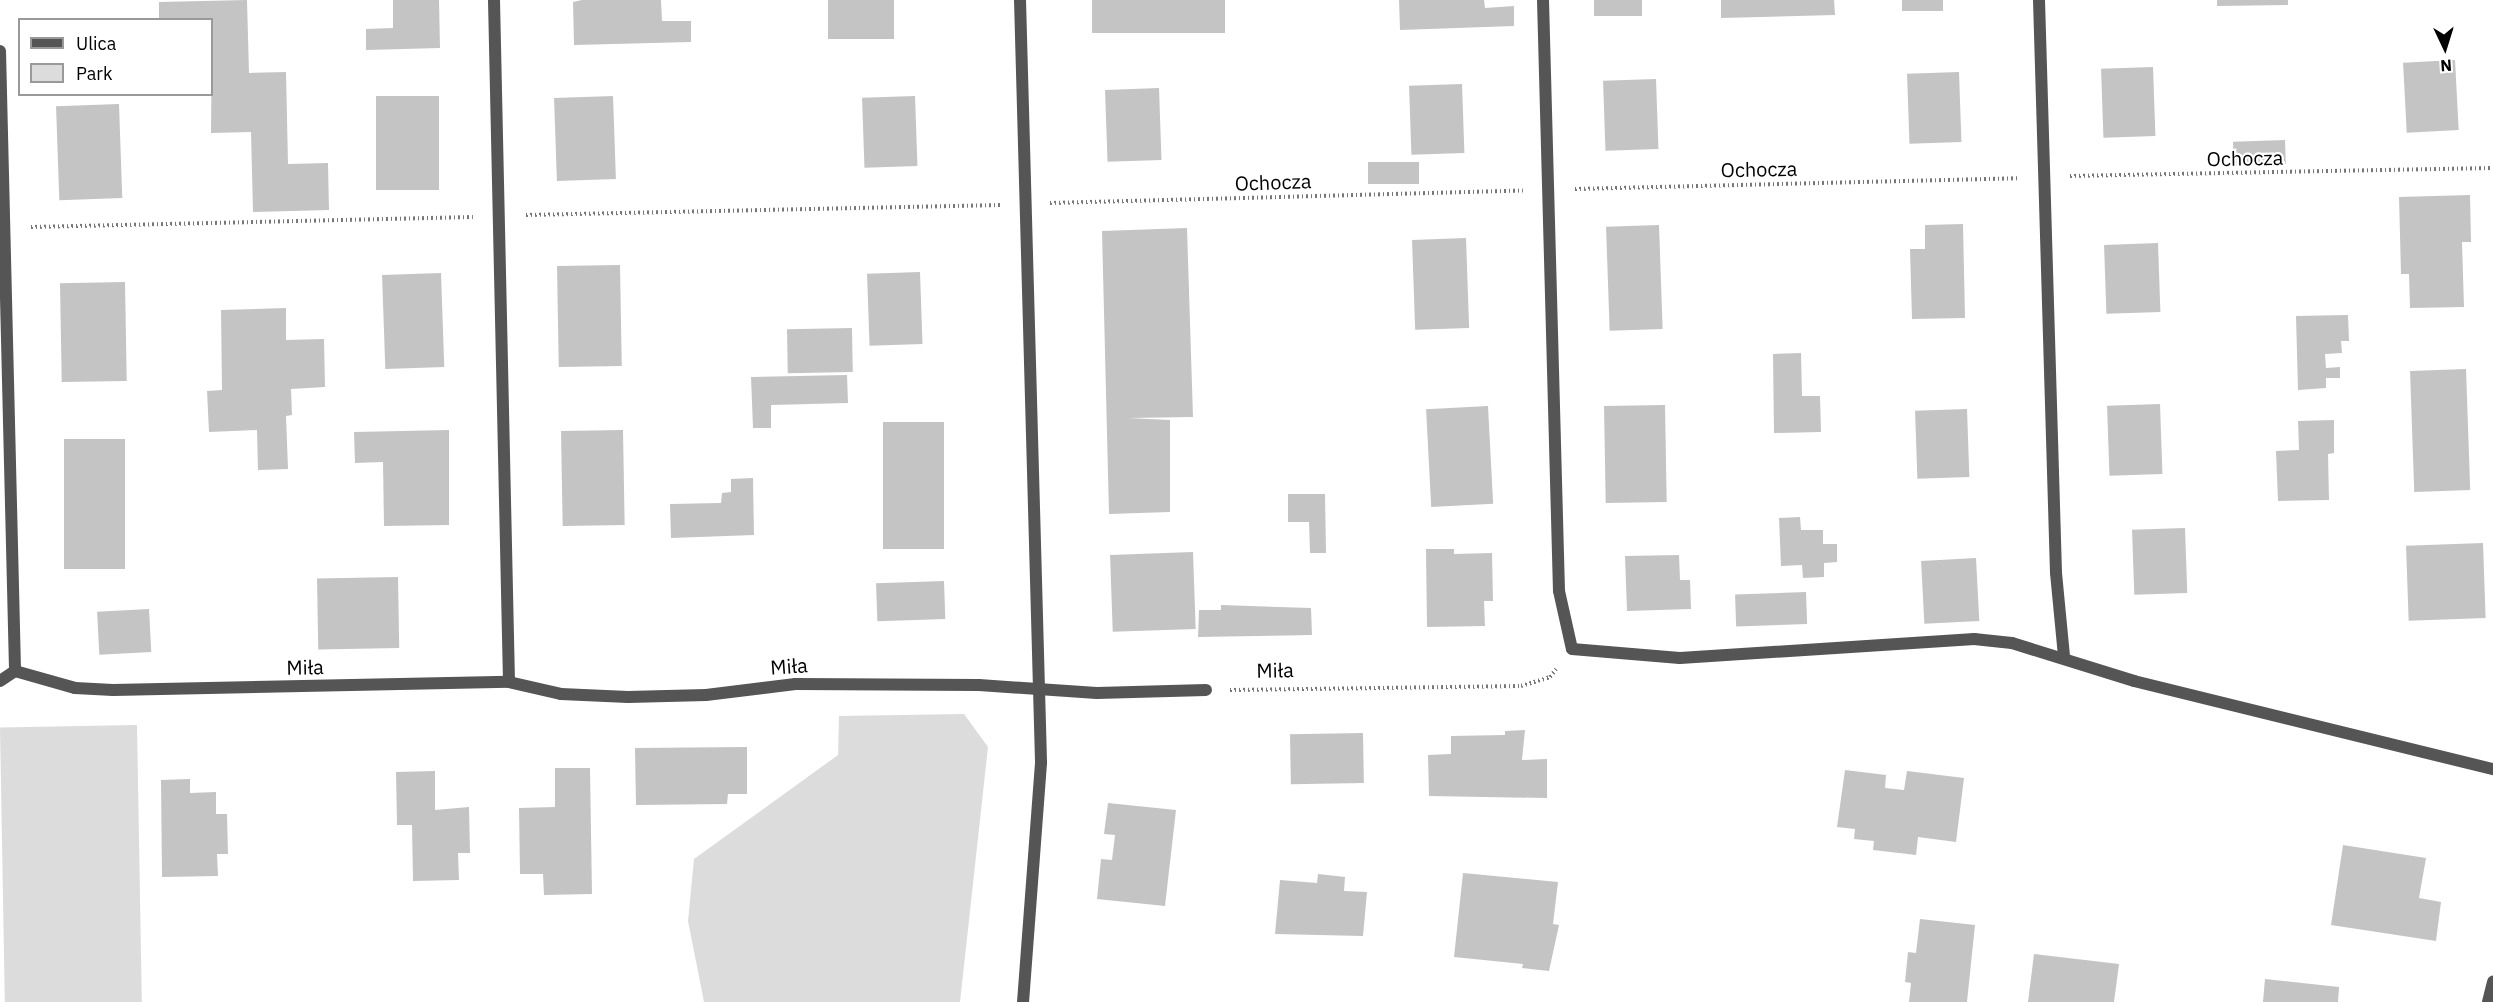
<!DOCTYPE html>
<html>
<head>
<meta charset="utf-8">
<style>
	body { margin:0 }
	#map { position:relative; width:2493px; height:1002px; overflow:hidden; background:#fff; font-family:"IBM Plex Sans",sans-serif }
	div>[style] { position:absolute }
	.green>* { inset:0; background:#dcdcdc; transform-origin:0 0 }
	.building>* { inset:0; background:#c4c4c4; transform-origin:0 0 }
	.path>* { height:4px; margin-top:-2px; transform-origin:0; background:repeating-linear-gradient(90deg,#777 0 1.5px,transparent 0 4.5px) }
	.street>* { height:12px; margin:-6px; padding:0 6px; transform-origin:6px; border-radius:6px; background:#555 }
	span { translate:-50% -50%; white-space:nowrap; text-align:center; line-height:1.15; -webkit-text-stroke:4.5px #fff; paint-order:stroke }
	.street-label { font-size:20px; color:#000 }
	.legend { position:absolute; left:18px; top:18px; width:195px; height:78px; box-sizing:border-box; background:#fff; border:2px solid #999; margin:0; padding:8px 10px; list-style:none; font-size:18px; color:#000 }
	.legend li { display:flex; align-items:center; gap:12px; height:30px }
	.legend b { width:30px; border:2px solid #999 }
	.north { position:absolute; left:2415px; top:18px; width:60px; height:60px; -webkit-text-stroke:4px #fff; paint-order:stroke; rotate:176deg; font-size:16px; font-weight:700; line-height:24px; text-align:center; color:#000 }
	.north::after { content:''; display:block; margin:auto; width:21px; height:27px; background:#000; clip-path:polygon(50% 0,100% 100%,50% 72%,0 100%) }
</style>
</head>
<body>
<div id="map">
	<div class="green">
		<i style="clip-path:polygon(964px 714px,988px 747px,960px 1002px,704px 1002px,688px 921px,694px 859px,838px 755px,839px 716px)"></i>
		<i style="left:137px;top:725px;width:277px;height:137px;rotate:89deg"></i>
	</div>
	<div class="building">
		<i style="clip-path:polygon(247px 0,249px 73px,286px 72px,288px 164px,328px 163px,329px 210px,253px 212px,251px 132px,211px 133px,212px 20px,159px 20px,159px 2px)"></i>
		<i style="clip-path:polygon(393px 0,439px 0,440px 48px,366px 50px,366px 29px,393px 28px)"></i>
		<i style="clip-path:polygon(582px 0,661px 0,662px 21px,691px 21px,691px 42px,574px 45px,573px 2px)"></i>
		<i style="left:828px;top:0;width:66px;height:39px"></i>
		<i style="left:1092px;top:0;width:133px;height:33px"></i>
		<i style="clip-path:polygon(1399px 0,1484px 0,1485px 8px,1514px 6px,1514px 26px,1400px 30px)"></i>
		<i style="left:1594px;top:0;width:48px;height:16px"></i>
		<i style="clip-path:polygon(1721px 0,1834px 0,1835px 15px,1721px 18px)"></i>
		<i style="left:1902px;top:0;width:41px;height:11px"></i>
		<i style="clip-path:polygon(2217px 0,2288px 0,2288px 5px,2217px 6px)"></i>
		<i style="left:2455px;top:60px;width:70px;height:52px;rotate:87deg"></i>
		<i style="left:2153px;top:67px;width:69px;height:52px;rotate:88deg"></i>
		<i style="left:1959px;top:72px;width:70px;height:52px;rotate:88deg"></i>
		<i style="left:1656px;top:79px;width:70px;height:53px;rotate:88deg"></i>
		<i style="left:1462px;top:84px;width:69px;height:53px;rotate:88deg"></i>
		<i style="left:1159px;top:88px;width:72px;height:54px;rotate:88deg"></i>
		<i style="left:376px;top:96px;width:63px;height:94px"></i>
		<i style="left:613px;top:96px;width:83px;height:59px;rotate:88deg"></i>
		<i style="left:915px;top:96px;width:70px;height:53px;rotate:88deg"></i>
		<i style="left:119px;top:104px;width:94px;height:63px;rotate:88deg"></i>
		<i style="left:2285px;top:140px;width:24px;height:52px;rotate:88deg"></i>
		<i style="left:1419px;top:162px;width:22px;height:51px;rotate:90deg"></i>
		<i style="clip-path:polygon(2470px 195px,2471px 242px,2462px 242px,2464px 307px,2410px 308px,2409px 274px,2401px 274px,2399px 197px)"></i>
		<i style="clip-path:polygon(1963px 224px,1965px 318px,1912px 319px,1910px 249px,1925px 249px,1925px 225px)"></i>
		<i style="left:1659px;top:225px;width:104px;height:53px;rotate:88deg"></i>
		<i style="clip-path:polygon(1187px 228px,1193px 417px,1128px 418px,1170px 420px,1170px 512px,1109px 514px,1102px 231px)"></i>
		<i style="left:1466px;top:238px;width:90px;height:54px;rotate:88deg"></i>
		<i style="left:2158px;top:243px;width:69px;height:54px;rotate:88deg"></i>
		<i style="left:620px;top:265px;width:101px;height:63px;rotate:89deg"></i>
		<i style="left:920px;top:272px;width:72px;height:53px;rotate:88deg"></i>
		<i style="left:441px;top:273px;width:94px;height:59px;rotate:88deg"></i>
		<i style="left:125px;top:282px;width:99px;height:65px;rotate:89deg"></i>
		<i style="clip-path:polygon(286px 308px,286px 340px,324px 339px,325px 387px,291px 389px,292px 415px,286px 416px,288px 469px,258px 470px,257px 430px,209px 432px,207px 391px,222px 390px,221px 310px)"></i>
		<i style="clip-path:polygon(2348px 315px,2349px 341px,2341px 341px,2342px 353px,2325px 354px,2326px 368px,2340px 367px,2340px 378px,2326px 378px,2326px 388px,2298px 390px,2296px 316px)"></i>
		<i style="left:852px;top:328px;width:44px;height:65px;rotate:89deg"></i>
		<i style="clip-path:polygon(1801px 353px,1802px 396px,1820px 396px,1821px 432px,1774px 433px,1773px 354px)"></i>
		<i style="left:2466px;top:369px;width:121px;height:56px;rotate:88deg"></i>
		<i style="clip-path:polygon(847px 375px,848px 403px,771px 405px,771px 428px,753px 428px,751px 377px)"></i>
		<i style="left:2160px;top:404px;width:70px;height:53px;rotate:88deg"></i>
		<i style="left:1665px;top:405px;width:97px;height:61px;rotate:89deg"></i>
		<i style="left:1488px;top:406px;width:98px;height:62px;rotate:87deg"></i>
		<i style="left:1967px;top:409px;width:68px;height:52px;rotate:88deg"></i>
		<i style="clip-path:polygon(2334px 420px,2334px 453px,2328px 454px,2329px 500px,2278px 501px,2276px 451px,2299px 450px,2298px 421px)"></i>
		<i style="left:883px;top:422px;width:61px;height:127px"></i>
		<i style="clip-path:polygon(449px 430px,449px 525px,384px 526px,383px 462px,355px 463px,354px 432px)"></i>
		<i style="left:623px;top:430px;width:95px;height:62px;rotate:89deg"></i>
		<i style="left:125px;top:439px;width:130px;height:61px;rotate:90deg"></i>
		<i style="clip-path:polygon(753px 478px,754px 535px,671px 538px,670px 504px,721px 503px,722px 493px,731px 492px,731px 479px)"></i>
		<i style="clip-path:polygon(1288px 494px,1325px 494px,1326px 553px,1310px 553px,1309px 522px,1288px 522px)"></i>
		<i style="clip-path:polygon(1800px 517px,1801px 530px,1823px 530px,1823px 544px,1837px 544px,1837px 562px,1824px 563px,1824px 577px,1803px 578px,1802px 565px,1781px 566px,1779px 518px)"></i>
		<i style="left:2185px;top:528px;width:65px;height:53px;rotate:88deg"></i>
		<i style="left:2483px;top:543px;width:75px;height:77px;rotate:88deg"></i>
		<i style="clip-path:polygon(1426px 549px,1454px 549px,1454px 554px,1492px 553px,1493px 601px,1484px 601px,1485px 626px,1427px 627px)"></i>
		<i style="left:1193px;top:552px;width:77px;height:83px;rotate:88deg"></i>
		<i style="clip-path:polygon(1679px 555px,1680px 580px,1690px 580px,1691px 609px,1627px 611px,1625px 556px)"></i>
		<i style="left:1976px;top:558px;width:63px;height:55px;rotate:87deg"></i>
		<i style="left:398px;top:577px;width:71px;height:81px;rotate:89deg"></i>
		<i style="left:944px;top:581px;width:38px;height:68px;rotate:88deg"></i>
		<i style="left:1806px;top:592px;width:32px;height:71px;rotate:88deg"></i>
		<i style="clip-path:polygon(1221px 605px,1311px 608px,1312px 635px,1198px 637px,1199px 610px,1221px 610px)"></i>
		<i style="left:149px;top:609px;width:43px;height:52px;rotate:87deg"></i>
		<i style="clip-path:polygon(1525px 730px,1522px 760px,1547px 759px,1547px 798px,1429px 796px,1428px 755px,1451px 754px,1451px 736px,1505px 735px,1505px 731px)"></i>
		<i style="left:1363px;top:733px;width:50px;height:73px;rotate:89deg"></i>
		<i style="clip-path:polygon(747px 747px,747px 794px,728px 794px,727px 804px,636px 805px,635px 748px)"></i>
		<i style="clip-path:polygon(555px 768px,590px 768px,592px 894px,544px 895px,543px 874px,520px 874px,519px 808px,555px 807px)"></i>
		<i style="clip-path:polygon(1845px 770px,1886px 775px,1885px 788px,1904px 790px,1907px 771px,1964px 778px,1956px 842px,1918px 837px,1916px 855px,1873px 850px,1874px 841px,1854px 839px,1855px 829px,1837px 827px)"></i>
		<i style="clip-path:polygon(435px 771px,435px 810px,469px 807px,470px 853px,458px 853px,459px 880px,413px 881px,412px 825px,397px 825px,396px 772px)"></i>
		<i style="clip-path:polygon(190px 779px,190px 793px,216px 792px,216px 814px,227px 814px,228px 854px,217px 854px,218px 876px,162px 877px,161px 780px)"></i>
		<i style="clip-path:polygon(1108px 803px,1176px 810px,1165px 906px,1097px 899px,1101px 859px,1112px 860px,1115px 835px,1104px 834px)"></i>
		<i style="clip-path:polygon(2343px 845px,2426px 858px,2419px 898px,2441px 902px,2436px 941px,2331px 925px)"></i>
		<i style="clip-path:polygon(1463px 873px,1558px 882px,1553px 924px,1559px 925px,1549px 971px,1522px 968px,1523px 964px,1454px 957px)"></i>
		<i style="clip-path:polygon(1318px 874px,1345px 877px,1344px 891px,1367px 892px,1363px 936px,1275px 934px,1280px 880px,1317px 883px)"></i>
		<i style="clip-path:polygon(1920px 919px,1975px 925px,1967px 1002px,1909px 1002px,1911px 983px,1905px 982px,1908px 952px,1916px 953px)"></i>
		<i style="clip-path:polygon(2034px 954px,2119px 964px,2114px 1002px,2028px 1002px)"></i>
		<i style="clip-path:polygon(2265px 979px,2339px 987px,2338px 1002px,2263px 1002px)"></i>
	</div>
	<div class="path">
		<i style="left:2070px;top:176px;width:423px;rotate:-1.1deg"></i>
		<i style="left:1575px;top:189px;width:443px;rotate:-1.4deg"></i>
		<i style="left:1050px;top:203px;width:473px;rotate:-1.5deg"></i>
		<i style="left:526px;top:215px;width:475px;rotate:-1.2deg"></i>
		<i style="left:31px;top:227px;width:442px;rotate:-1.3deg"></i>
		<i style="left:1230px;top:690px;width:291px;rotate:-0.8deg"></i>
		<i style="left:1521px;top:686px;width:30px;rotate:-17deg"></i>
		<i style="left:1550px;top:677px;width:10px;rotate:-53deg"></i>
	</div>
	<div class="street">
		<i style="left:494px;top:0;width:682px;rotate:88.74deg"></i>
		<i style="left:1020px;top:0;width:763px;rotate:88.42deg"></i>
		<i style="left:1041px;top:763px;width:240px;rotate:94.3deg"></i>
		<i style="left:1543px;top:0;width:591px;rotate:88.45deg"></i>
		<i style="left:1559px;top:591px;width:59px;rotate:77.4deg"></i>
		<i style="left:1572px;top:649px;width:108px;rotate:4.8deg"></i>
		<i style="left:1680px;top:658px;width:295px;rotate:-3.7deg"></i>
		<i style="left:1974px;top:639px;width:38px;rotate:6deg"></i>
		<i style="left:2012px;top:643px;width:128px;rotate:17.3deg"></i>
		<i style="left:2134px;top:681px;width:370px;rotate:13.8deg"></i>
		<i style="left:2039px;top:0;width:573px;rotate:88.3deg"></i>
		<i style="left:2056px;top:573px;width:83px;rotate:84.5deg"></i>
		<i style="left:0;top:51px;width:620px;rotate:88.61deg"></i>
		<i style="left:0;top:681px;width:18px;rotate:-34deg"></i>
		<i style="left:15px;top:671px;width:62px;rotate:15.8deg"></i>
		<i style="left:75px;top:688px;width:38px;rotate:3deg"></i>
		<i style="left:113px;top:690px;width:396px;rotate:-1.2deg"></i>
		<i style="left:509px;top:682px;width:53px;rotate:13deg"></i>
		<i style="left:561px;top:694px;width:67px;rotate:2.6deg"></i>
		<i style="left:628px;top:697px;width:78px;rotate:-1.5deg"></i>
		<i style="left:706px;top:695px;width:90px;rotate:-7deg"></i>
		<i style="left:795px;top:684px;width:184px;rotate:0.3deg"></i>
		<i style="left:979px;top:685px;width:118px;rotate:3.9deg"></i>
		<i style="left:1097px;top:693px;width:109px;rotate:-1.6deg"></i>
		<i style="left:2488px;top:1002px;width:21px;rotate:-76deg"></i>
	</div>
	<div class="street-label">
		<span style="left:2245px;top:158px;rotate:-1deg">Ochocza</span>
		<span style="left:1759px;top:169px;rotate:-1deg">Ochocza</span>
		<span style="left:1273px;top:182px;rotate:-2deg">Ochocza</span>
		<span style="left:789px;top:666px;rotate:-4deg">Miła</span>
		<span style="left:305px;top:667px;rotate:-1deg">Miła</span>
		<span style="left:1275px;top:670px;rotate:-1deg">Miła</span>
	</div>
	<ul class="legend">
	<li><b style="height:8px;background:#555"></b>Ulica</li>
	<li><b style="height:16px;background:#dcdcdc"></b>Park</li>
	</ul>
	<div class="north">N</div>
</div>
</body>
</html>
